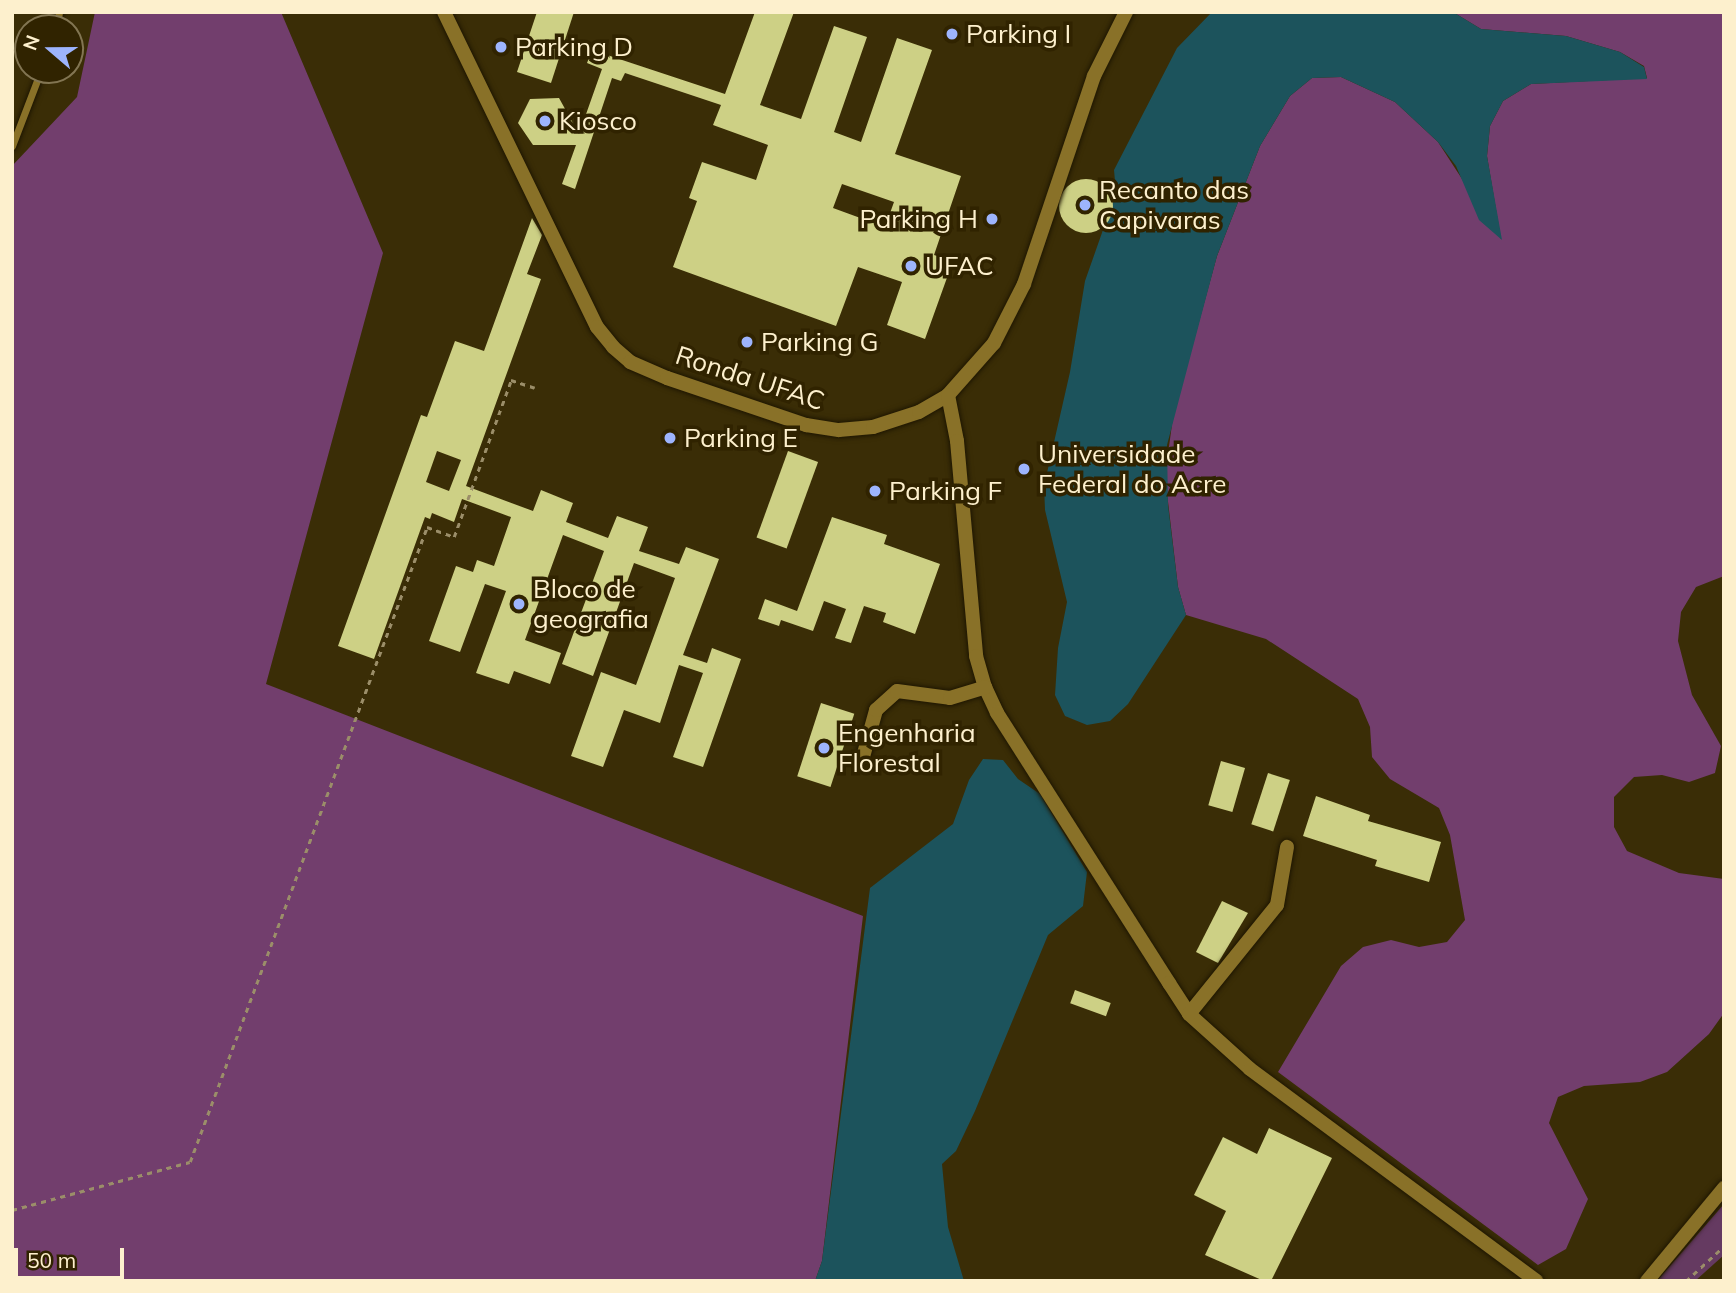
<!DOCTYPE html>
<html>
<head>
<meta charset="utf-8">
<style>
	body { margin:0 }
	#map { position:relative; width:1736px; height:1293px; overflow:hidden; background:#3a2d06; font-family:Mulish,sans-serif }
	div>[style] { position:absolute }
	.green>* { inset:0; background:#653a61 }
	.forest>* { inset:0; background:#723e6d }
	.water>* { inset:0; background:#1c535c }
	.building>* { inset:0; background:#cdd085; transform-origin:0 0 }
	.round { border-radius:50% }
	.path>* { height:2.5px; margin-top:-1.25px; transform-origin:0; background:repeating-linear-gradient(90deg,#9b8e69 0 5px,transparent 0 10px) }
	.roads { filter:drop-shadow(0 0 2px #1e1602) drop-shadow(0 0 2px #1e1602) }
	.lane>* { height:7px; margin:-3.5px; padding:0 3.5px; transform-origin:3.5px; border-radius:3.5px; background:#897128 }
	.street>* { height:14px; margin:-7px; padding:0 7px; transform-origin:7px; border-radius:7px; background:#897128 }
	.dots>* { width:19px; height:19px; translate:-50% -50%; box-sizing:border-box; border:4px solid #302300; border-radius:50% }
	span { translate:-50% -50%; white-space:nowrap; text-align:center; line-height:1.15; -webkit-text-stroke:7px #302300; paint-order:stroke }
	.poi-label { font-size:26px; color:#fdf0cd }
	.left { translate:0 -50%; text-align:left }
	.right { translate:-100% -50%; text-align:right }
	.street-label { font-size:26px; color:#fdf0cd }
	.frame { position:absolute; inset:0; border:14px solid #fdf0cd; pointer-events:none }
	.north { position:absolute; left:14px; top:14px; width:70px; height:70px; box-sizing:border-box; background:#302300; border:2px solid #827552; border-radius:50%; rotate:290deg; font-size:19px; font-weight:700; line-height:28px; text-align:center; color:#fdf0cd }
	.north::after { content:''; display:block; margin:auto; width:24px; height:32px; background:#9db4fd; clip-path:polygon(50% 0,100% 100%,50% 72%,0 100%) }
	.scale { position:absolute; left:14px; top:1248px; width:110px; height:32px; box-sizing:border-box; border:4px solid #fdf0cd; border-top:0; padding-left:9px; font-size:21px; line-height:24px; white-space:nowrap; color:#fdf0cd; -webkit-text-stroke:5px #302300; paint-order:stroke }
</style>
</head>
<body>
<div id="map">
	<div class="green">
		<i style="clip-path:polygon(1724px 1204px,1724px 1255px,1695px 1281px,1657px 1281px)"></i>
	</div>
	<div class="forest">
		<i style="clip-path:polygon(95px 12px,281px 12px,383px 253px,266px 684px,863px 916px,822px 1261px,815px 1281px,12px 1281px,12px 166px,77px 97px)"></i>
		<i style="clip-path:polygon(1453px 12px,1724px 12px,1724px 576px,1696px 587px,1681px 612px,1678px 641px,1692px 695px,1721px 746px,1715px 773px,1689px 782px,1662px 775px,1634px 777px,1614px 797px,1614px 827px,1627px 851px,1679px 873px,1724px 879px,1724px 1013px,1709px 1034px,1667px 1072px,1640px 1082px,1584px 1086px,1558px 1097px,1549px 1123px,1588px 1199px,1566px 1249px,1538px 1265px,1278px 1072px,1341px 966px,1363px 947px,1391px 940px,1419px 947px,1447px 942px,1465px 920px,1450px 835px,1439px 808px,1390px 779px,1372px 757px,1370px 727px,1358px 699px,1266px 639px,1186px 615px,1178px 587px,1165px 476px,1173px 417px,1217px 256px,1260px 146px,1290px 96px,1312px 78px,1341px 77px,1395px 102px,1438px 142px,1501px 239px,1487px 156px,1490px 126px,1503px 101px,1531px 84px,1647px 78px,1644px 66px,1620px 52px,1566px 36px,1481px 29px)"></i>
	</div>
	<div class="water">
		<i style="clip-path:polygon(1212px 12px,1453px 12px,1481px 29px,1566px 36px,1620px 52px,1644px 67px,1647px 79px,1531px 84px,1503px 101px,1490px 126px,1487px 156px,1502px 240px,1479px 220px,1456px 166px,1438px 142px,1395px 102px,1341px 77px,1312px 78px,1290px 96px,1260px 146px,1217px 256px,1167px 445px,1168px 505px,1178px 587px,1186px 615px,1128px 704px,1110px 721px,1087px 725px,1065px 716px,1055px 695px,1058px 648px,1067px 602px,1045px 510px,1044px 486px,1070px 372px,1085px 281px,1116px 193px,1114px 170px,1177px 48px)"></i>
		<i style="clip-path:polygon(983px 759px,1003px 760px,1018px 779px,1040px 794px,1087px 872px,1083px 906px,1048px 935px,975px 1111px,956px 1151px,942px 1164px,948px 1227px,964px 1281px,815px 1281px,822px 1261px,870px 888px,953px 824px,969px 780px)"></i>
	</div>
	<div class="building">
		<i style="clip-path:polygon(537px 12px,574px 12px,551px 83px,517px 72px)"></i>
		<i style="clip-path:polygon(evenodd,755px 12px,794px 12px,760px 105px,801px 119px,834px 26px,867px 37px,834px 132px,861px 142px,897px 38px,932px 50px,895px 154px,961px 176px,934px 255px,953px 261px,925px 339px,887px 325px,902px 282px,858px 267px,836px 326px,673px 267px,697px 201px,689px 198px,702px 162px,756px 180px,768px 145px,713px 125px,721px 105px,625px 73px,621px 81px,612px 78px,575px 189px,562px 184px,576px 145px,533px 145px,518px 123px,530px 99px,559px 98px,579px 134px,602px 69px,587px 63px,592px 50px,725px 94px,755px 12px,842px 184px,894px 202px,885px 227px,833px 208px,842px 184px)"></i>
		<i class="round" style="left:1059px;top:179px;width:54px;height:54px"></i>
		<i style="clip-path:polygon(evenodd,532px 218px,542px 235px,527px 274px,541px 279px,466px 486px,533px 511px,541px 490px,573px 503px,566px 522px,608px 538px,617px 516px,648px 527px,639px 551px,679px 564px,686px 547px,719px 559px,683px 655px,707px 663px,712px 648px,741px 659px,703px 767px,673px 757px,703px 673px,679px 665px,660px 723px,624px 710px,603px 767px,571px 756px,601px 672px,636px 685px,675px 578px,634px 563px,593px 676px,562px 664px,604px 551px,563px 535px,525px 640px,561px 653px,550px 684px,514px 671px,509px 684px,476px 673px,506px 591px,485px 584px,460px 652px,429px 641px,456px 566px,473px 572px,477px 560px,494px 566px,511px 517px,462px 499px,454px 522px,432px 513px,430px 519px,425px 517px,374px 659px,338px 646px,421px 415px,427px 417px,455px 341px,484px 351px,532px 218px,437px 451px,461px 460px,449px 491px,426px 482px,437px 451px)"></i>
		<i style="left:788px;top:451px;width:32px;height:92px;rotate:20deg"></i>
		<i style="clip-path:polygon(832px 517px,887px 535px,884px 544px,940px 564px,915px 634px,883px 622px,886px 613px,864px 606px,851px 643px,835px 638px,846px 609px,824px 601px,813px 631px,781px 620px,779px 626px,758px 619px,765px 599px,797px 611px)"></i>
		<i style="left:821px;top:703px;width:35px;height:77px;rotate:18deg"></i>
		<i style="left:1221px;top:761px;width:25px;height:46px;rotate:16deg"></i>
		<i style="left:1268px;top:773px;width:23px;height:54px;rotate:18deg"></i>
		<i style="clip-path:polygon(1316px 796px,1370px 815px,1368px 821px,1441px 842px,1429px 882px,1375px 866px,1377px 860px,1303px 836px)"></i>
		<i style="clip-path:polygon(1222px 901px,1248px 913px,1218px 963px,1196px 952px)"></i>
		<i style="left:1075px;top:990px;width:38px;height:14px;rotate:20deg"></i>
		<i style="clip-path:polygon(1269px 1128px,1332px 1158px,1271px 1281px,1264px 1281px,1205px 1255px,1226px 1211px,1194px 1195px,1223px 1137px,1257px 1154px)"></i>
	</div>
	<div class="path">
		<i style="left:12px;top:1210px;width:184px;rotate:-15.1deg"></i>
		<i style="left:190px;top:1162px;width:678px;rotate:-69.53deg"></i>
		<i style="left:427px;top:527px;width:29px;rotate:20deg"></i>
		<i style="left:454px;top:537px;width:167px;rotate:-70deg"></i>
		<i style="left:511px;top:380px;width:25px;rotate:18deg"></i>
		<i style="left:1686px;top:1281px;width:52px;rotate:-42.6deg"></i>
	</div>
	<div class="roads">
		<div class="lane">
			<i style="left:56px;top:28px;width:16px;rotate:-79deg"></i>
			<i style="left:12px;top:146px;width:81px;rotate:-69.1deg"></i>
		</div>
		<div class="street">
			<i style="left:444px;top:12px;width:350px;rotate:64.1deg"></i>
			<i style="left:597px;top:327px;width:26px;rotate:51deg"></i>
			<i style="left:613px;top:347px;width:23px;rotate:41deg"></i>
			<i style="left:630px;top:362px;width:40px;rotate:23.4deg"></i>
			<i style="left:667px;top:378px;width:147px;rotate:18.7deg"></i>
			<i style="left:806px;top:425px;width:33px;rotate:9deg"></i>
			<i style="left:839px;top:430px;width:34px;rotate:-5deg"></i>
			<i style="left:873px;top:427px;width:48px;rotate:-18.1deg"></i>
			<i style="left:919px;top:412px;width:34px;rotate:-30deg"></i>
			<i style="left:948px;top:395px;width:69px;rotate:-48.5deg"></i>
			<i style="left:994px;top:343px;width:66px;rotate:-63deg"></i>
			<i style="left:1024px;top:284px;width:219px;rotate:-71.4deg"></i>
			<i style="left:1094px;top:76px;width:72px;rotate:-63.4deg"></i>
			<i style="left:948px;top:395px;width:47px;rotate:78.9deg"></i>
			<i style="left:957px;top:441px;width:216px;rotate:84.9deg"></i>
			<i style="left:976px;top:656px;width:32px;rotate:74deg"></i>
			<i style="left:985px;top:687px;width:29px;rotate:65deg"></i>
			<i style="left:997px;top:713px;width:320px;rotate:57.5deg"></i>
			<i style="left:1169px;top:983px;width:37px;rotate:57deg"></i>
			<i style="left:1189px;top:1014px;width:82px;rotate:42deg"></i>
			<i style="left:1250px;top:1069px;width:356px;rotate:36.5deg"></i>
			<i style="left:863px;top:757px;width:49px;rotate:-74.5deg"></i>
			<i style="left:876px;top:710px;width:28px;rotate:-42deg"></i>
			<i style="left:897px;top:691px;width:53px;rotate:7.5deg"></i>
			<i style="left:950px;top:698px;width:37px;rotate:-17deg"></i>
			<i style="left:1189px;top:1014px;width:140px;rotate:-51.1deg"></i>
			<i style="left:1277px;top:905px;width:59px;rotate:-80.2deg"></i>
			<i style="left:1647px;top:1281px;width:121px;rotate:-50.4deg"></i>
		</div>
	</div>
	<div class="dots">
		<i style="left:952px;top:34px;background:#9db4fd"></i>
		<i style="left:501px;top:47px;background:#9db4fd"></i>
		<i style="left:545px;top:121px;background:#9db4fd"></i>
		<i style="left:1085px;top:205px;background:#9db4fd"></i>
		<i style="left:992px;top:219px;background:#9db4fd"></i>
		<i style="left:911px;top:266px;background:#9db4fd"></i>
		<i style="left:747px;top:342px;background:#9db4fd"></i>
		<i style="left:670px;top:438px;background:#9db4fd"></i>
		<i style="left:1024px;top:469px;background:#9db4fd"></i>
		<i style="left:875px;top:491px;background:#9db4fd"></i>
		<i style="left:519px;top:604px;background:#9db4fd"></i>
		<i style="left:824px;top:748px;background:#9db4fd"></i>
	</div>
	<div class="poi-label">
		<span class="left" style="left:966px;top:34px">Parking I</span>
		<span class="left" style="left:515px;top:47px">Parking D</span>
		<span class="left" style="left:559px;top:121px">Kiosco</span>
		<span class="left" style="left:1099px;top:205px">Recanto das<br>Capivaras</span>
		<span class="right" style="left:978px;top:219px">Parking H</span>
		<span class="left" style="left:925px;top:266px">UFAC</span>
		<span class="left" style="left:761px;top:342px">Parking G</span>
		<span class="left" style="left:684px;top:438px">Parking E</span>
		<span class="left" style="left:1038px;top:469px">Universidade<br>Federal do Acre</span>
		<span class="left" style="left:889px;top:491px">Parking F</span>
		<span class="left" style="left:533px;top:604px">Bloco de<br>geografia</span>
		<span class="left" style="left:838px;top:748px">Engenharia<br>Florestal</span>
	</div>
	<div class="street-label">
		<span style="left:750px;top:378px;rotate:18deg">Ronda UFAC</span>
	</div>
	<div class="frame"></div>
	<div class="north">N</div>
	<div class="scale">50 m</div>
</div>
</body>
</html>
